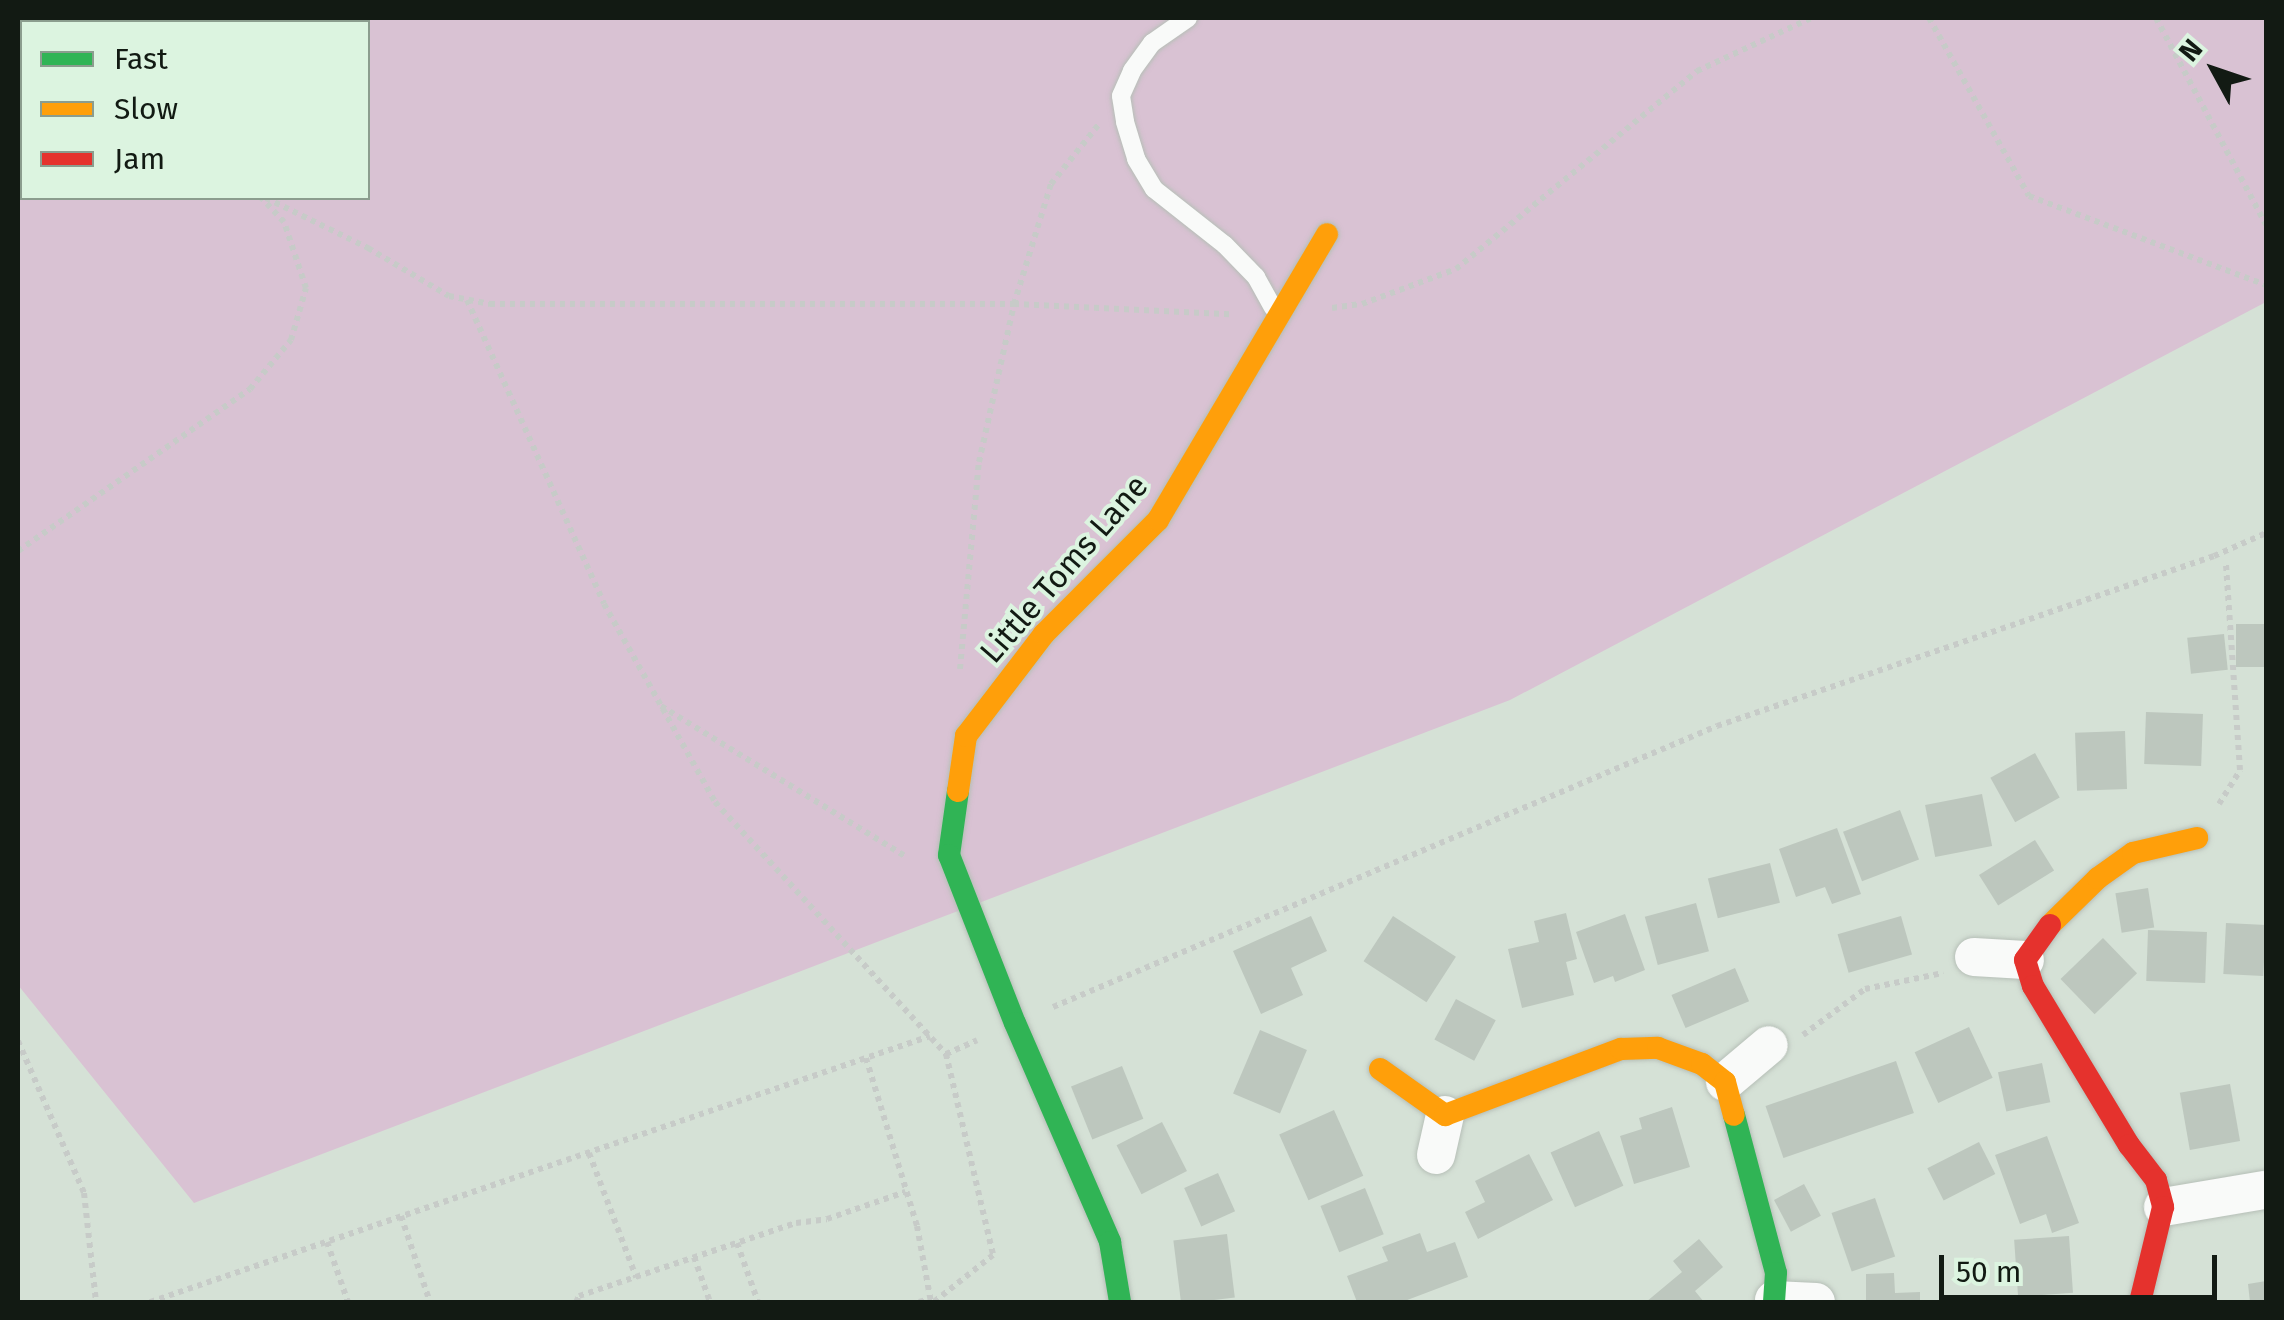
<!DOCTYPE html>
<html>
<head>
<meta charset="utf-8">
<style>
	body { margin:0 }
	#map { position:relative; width:2284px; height:1320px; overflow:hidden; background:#d5e1d6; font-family:"Fira Sans",sans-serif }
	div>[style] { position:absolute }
	.green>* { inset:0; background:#d9c2d3 }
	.building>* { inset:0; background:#bdc7be; transform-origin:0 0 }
	.path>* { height:6px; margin-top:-3px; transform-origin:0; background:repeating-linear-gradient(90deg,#c7cbc8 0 5px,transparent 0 10px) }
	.roads { filter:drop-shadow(0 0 2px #b6bfb7) drop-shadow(0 0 2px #b6bfb7) }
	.lane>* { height:18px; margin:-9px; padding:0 9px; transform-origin:9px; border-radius:9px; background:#f9faf9 }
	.street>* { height:38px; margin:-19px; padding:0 19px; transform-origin:19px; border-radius:19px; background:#f9faf9 }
	.fast>* { height:22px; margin:-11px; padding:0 11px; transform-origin:11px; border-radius:11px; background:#30b455 }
	.slow>* { height:22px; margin:-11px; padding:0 11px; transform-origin:11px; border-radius:11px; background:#ff9f0a }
	.jam>* { height:22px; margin:-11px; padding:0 11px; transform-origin:11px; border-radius:11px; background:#e5322d }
	span { translate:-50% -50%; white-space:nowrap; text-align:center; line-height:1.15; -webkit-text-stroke:8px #dcf4e0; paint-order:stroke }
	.street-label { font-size:32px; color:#121a13 }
	.frame { position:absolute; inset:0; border:20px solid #121a13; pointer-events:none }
	.legend { position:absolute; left:20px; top:20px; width:350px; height:180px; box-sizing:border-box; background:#dcf4e0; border:2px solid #8b9d8e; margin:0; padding:12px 18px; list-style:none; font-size:30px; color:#121a13 }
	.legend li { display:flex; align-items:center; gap:20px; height:50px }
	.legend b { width:50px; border:2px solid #8b9d8e }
	.north { position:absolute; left:2164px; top:20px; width:100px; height:100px; -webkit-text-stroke:8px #dcf4e0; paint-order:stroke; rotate:310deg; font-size:28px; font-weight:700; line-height:40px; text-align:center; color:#121a13 }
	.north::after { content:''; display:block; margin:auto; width:35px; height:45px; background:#121a13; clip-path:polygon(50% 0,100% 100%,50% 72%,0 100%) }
	.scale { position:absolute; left:1939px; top:1255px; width:278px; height:45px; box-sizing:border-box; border:5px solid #121a13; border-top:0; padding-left:12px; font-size:30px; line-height:35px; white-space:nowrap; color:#121a13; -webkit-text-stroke:8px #dcf4e0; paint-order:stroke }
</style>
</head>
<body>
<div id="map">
	<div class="green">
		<i style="clip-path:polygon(evenodd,18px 18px,2266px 18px,2266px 302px,1510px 700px,194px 1203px,18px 985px,18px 18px,22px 22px,368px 22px,368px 198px,22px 198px,22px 22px)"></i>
	</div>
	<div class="building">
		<i style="left:2266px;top:624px;width:43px;height:30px;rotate:90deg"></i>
		<i style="left:2224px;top:634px;width:36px;height:37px;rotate:84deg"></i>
		<i style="left:2146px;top:712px;width:57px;height:52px;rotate:2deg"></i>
		<i style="left:2125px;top:731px;width:58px;height:50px;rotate:88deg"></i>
		<i style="left:2035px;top:753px;width:51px;height:51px;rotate:61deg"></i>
		<i style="left:1982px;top:794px;width:53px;height:58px;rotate:79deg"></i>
		<i style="left:1900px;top:810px;width:53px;height:61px;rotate:69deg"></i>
		<i style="clip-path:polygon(1837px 828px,1861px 894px,1832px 904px,1825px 887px,1796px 897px,1779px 849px)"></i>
		<i style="left:2035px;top:840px;width:36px;height:66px;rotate:58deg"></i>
		<i style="left:1770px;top:863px;width:41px;height:64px;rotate:76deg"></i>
		<i style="left:2148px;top:888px;width:40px;height:33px;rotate:81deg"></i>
		<i style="left:1696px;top:903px;width:50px;height:53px;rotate:75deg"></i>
		<i style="clip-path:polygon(1566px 913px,1577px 959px,1566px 962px,1574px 995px,1522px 1008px,1508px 949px,1539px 942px,1534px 921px)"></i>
		<i style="clip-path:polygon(1625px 914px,1645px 970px,1615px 982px,1613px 976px,1594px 983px,1576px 932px)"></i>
		<i style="clip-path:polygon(1311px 916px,1327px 951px,1291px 968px,1303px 995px,1261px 1014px,1233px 951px)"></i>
		<i style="left:1393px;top:916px;width:75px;height:54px;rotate:33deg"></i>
		<i style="left:1901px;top:916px;width:40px;height:66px;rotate:74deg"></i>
		<i style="left:2226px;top:923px;width:40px;height:51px;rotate:3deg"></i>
		<i style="left:2148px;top:930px;width:59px;height:51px;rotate:2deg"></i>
		<i style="left:2103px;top:938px;width:49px;height:59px;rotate:46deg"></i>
		<i style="left:1735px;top:968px;width:36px;height:69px;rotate:67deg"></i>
		<i style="left:1456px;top:999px;width:45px;height:46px;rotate:28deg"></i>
		<i style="left:1969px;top:1027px;width:56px;height:60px;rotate:65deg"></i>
		<i style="left:1260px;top:1030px;width:51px;height:69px;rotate:23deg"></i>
		<i style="left:1896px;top:1061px;width:55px;height:138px;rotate:71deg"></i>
		<i style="left:2042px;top:1063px;width:40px;height:45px;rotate:78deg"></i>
		<i style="left:1122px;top:1066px;width:57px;height:55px;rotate:68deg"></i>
		<i style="left:2230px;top:1084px;width:58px;height:51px;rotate:80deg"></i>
		<i style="clip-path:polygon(1672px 1107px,1690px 1167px,1634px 1184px,1620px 1136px,1642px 1129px,1639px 1118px)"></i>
		<i style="left:1334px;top:1110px;width:72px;height:60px;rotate:66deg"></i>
		<i style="left:1162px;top:1122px;width:55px;height:51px;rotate:63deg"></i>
		<i style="left:1599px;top:1131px;width:60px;height:53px;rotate:66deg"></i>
		<i style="clip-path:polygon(2047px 1136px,2079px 1223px,2052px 1233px,2046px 1214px,2020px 1224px,1995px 1155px)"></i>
		<i style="left:1979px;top:1142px;width:36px;height:58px;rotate:63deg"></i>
		<i style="clip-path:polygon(1529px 1154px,1553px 1200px,1478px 1239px,1465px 1212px,1485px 1202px,1475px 1181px)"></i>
		<i style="left:1218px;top:1173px;width:42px;height:37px;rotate:66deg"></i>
		<i style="left:1804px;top:1184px;width:36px;height:34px;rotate:62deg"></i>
		<i style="left:1365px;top:1188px;width:50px;height:48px;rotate:68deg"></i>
		<i style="left:1875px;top:1198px;width:62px;height:46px;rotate:71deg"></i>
		<i style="clip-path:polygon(1420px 1233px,1427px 1252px,1455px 1242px,1468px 1277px,1402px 1302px,1357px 1302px,1347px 1276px,1388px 1261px,1382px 1247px)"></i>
		<i style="left:1227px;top:1234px;width:64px;height:54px;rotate:83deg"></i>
		<i style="left:2069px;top:1236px;width:57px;height:55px;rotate:86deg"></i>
		<i style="clip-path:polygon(1699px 1239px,1723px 1267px,1695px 1291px,1704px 1302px,1646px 1302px,1682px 1272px,1673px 1261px)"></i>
		<i style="clip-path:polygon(1894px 1273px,1895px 1293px,1920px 1292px,1920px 1302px,1866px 1302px,1866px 1274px)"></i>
		<i style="clip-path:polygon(2266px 1281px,2266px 1302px,2250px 1302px,2248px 1284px)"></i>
	</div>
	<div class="path">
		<i style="left:196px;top:18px;width:4px;rotate:63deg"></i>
		<i style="left:1929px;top:18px;width:204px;rotate:60.7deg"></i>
		<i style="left:2029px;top:196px;width:253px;rotate:20.6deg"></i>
		<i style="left:2156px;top:18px;width:234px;rotate:62deg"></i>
		<i style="left:18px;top:43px;width:5px;rotate:37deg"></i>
		<i style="left:18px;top:87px;width:4px;rotate:-14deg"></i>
		<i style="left:266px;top:198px;width:114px;rotate:26.1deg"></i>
		<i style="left:368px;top:248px;width:94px;rotate:30.7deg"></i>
		<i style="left:449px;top:296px;width:42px;rotate:11deg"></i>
		<i style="left:490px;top:304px;width:524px"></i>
		<i style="left:1014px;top:304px;width:216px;rotate:2.7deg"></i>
		<i style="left:467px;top:300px;width:333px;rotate:65.7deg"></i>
		<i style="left:604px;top:604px;width:227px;rotate:60.7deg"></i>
		<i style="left:715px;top:802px;width:342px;rotate:47.5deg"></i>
		<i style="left:946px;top:1054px;width:206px;rotate:76.8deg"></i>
		<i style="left:993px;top:1255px;width:75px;rotate:141.5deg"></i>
		<i style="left:1332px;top:308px;width:30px;rotate:-8deg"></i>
		<i style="left:1362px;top:304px;width:100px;rotate:-20.4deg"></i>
		<i style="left:1456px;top:269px;width:312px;rotate:-39.4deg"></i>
		<i style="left:1697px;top:71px;width:126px;rotate:-24.9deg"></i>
		<i style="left:18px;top:551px;width:283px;rotate:-34.9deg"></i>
		<i style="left:250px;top:389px;width:64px;rotate:-50.1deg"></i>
		<i style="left:291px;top:340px;width:54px;rotate:-73.9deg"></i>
		<i style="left:306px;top:288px;width:70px;rotate:-108.4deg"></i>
		<i style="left:284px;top:222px;width:33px;rotate:-133deg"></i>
		<i style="left:960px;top:669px;width:208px;rotate:-84.8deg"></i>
		<i style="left:979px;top:462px;width:162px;rotate:-77.5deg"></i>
		<i style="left:1014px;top:304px;width:126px;rotate:-72.9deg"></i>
		<i style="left:1051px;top:184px;width:77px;rotate:-51.3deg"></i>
		<i style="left:661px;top:706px;width:288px;rotate:31.6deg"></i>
		<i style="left:2219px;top:804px;width:40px;rotate:-58deg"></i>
		<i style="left:2240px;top:770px;width:208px;rotate:-93.9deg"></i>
		<i style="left:1053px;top:1007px;width:721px;rotate:-22.94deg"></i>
		<i style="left:1717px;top:726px;width:525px;rotate:-18.88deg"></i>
		<i style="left:2214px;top:556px;width:57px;rotate:-23.9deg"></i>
		<i style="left:1803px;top:1035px;width:77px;rotate:-36.6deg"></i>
		<i style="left:1865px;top:989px;width:80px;rotate:-11.6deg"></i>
		<i style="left:18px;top:1041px;width:166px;rotate:66.5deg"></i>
		<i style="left:84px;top:1193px;width:110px;rotate:83.7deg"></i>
		<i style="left:946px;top:1054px;width:34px;rotate:-24deg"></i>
		<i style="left:866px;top:1058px;width:176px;rotate:73.1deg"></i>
		<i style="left:917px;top:1226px;width:77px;rotate:79.6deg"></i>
		<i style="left:589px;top:1153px;width:133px;rotate:69.2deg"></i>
		<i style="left:401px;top:1216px;width:91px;rotate:71.4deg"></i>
		<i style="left:327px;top:1242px;width:64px;rotate:70.7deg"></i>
		<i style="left:737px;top:1243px;width:63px;rotate:70.4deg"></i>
		<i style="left:694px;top:1257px;width:48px;rotate:70.4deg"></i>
		<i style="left:150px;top:1302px;width:824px;rotate:-18.83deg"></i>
		<i style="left:576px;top:1302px;width:7px;rotate:-63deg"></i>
		<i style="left:579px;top:1296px;width:229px;rotate:-18.6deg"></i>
		<i style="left:796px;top:1223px;width:31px;rotate:-7deg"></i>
		<i style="left:827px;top:1219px;width:83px;rotate:-19.1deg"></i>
		<i style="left:919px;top:1302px;width:11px;rotate:-15deg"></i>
	</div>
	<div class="roads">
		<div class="lane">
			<i style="left:1188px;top:18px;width:44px;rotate:145.2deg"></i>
			<i style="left:1152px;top:43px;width:34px;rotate:126deg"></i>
			<i style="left:1132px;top:71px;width:27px;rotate:114deg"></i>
			<i style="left:1121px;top:96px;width:26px;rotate:81deg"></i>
			<i style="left:1125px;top:122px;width:39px;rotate:73deg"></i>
			<i style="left:1136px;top:159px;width:35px;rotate:59deg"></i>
			<i style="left:1154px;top:189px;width:90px;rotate:38.3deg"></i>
			<i style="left:1225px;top:245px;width:45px;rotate:45.9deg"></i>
			<i style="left:1256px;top:277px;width:35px;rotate:61deg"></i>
		</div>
		<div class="street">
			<i style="left:1974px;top:957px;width:51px;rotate:3.4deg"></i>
			<i style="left:1725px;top:1082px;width:57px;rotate:-40.1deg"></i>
			<i style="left:1436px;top:1155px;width:41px;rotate:-77.3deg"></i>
			<i style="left:2163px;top:1207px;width:103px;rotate:-9.5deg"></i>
			<i style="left:1774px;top:1300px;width:42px;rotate:2.7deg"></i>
		</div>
		<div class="fast">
			<i style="left:958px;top:791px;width:65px;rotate:98deg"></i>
			<i style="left:949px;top:855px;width:180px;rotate:68.6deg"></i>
			<i style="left:1015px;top:1023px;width:239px;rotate:66.5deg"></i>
			<i style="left:1110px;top:1242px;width:61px;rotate:80.5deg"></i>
			<i style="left:1734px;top:1115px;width:163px;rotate:75.1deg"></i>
			<i style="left:1776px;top:1273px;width:29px;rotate:94deg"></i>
		</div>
		<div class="slow">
			<i style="left:958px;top:791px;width:56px;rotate:-81.7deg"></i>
			<i style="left:966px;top:736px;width:128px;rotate:-52.6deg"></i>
			<i style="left:1044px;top:634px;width:161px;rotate:-45deg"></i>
			<i style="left:1158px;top:520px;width:332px;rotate:-59.4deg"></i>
			<i style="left:2050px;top:925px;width:67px;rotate:-44.4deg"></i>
			<i style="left:2098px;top:878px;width:43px;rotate:-35.5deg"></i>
			<i style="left:2133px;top:853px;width:66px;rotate:-13.2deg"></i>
			<i style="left:1380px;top:1069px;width:80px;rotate:35.3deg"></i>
			<i style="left:1445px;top:1115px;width:188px;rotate:-20.6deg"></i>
			<i style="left:1621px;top:1049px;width:37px;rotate:-2deg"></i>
			<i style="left:1658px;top:1048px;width:47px;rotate:20deg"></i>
			<i style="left:1702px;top:1064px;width:29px;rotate:38deg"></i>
			<i style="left:1725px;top:1082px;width:34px;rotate:75deg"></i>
		</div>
		<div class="jam">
			<i style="left:2050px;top:925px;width:43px;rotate:125.5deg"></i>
			<i style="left:2025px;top:960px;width:27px;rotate:73deg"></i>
			<i style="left:2033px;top:986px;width:186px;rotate:58.9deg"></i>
			<i style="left:2129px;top:1145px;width:44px;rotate:52.4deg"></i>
			<i style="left:2156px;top:1180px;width:28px;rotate:75deg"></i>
			<i style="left:2163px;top:1207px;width:98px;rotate:103.6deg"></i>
		</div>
	</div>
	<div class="street-label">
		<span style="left:1064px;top:569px;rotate:-49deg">Little Toms Lane</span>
	</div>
	<div class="frame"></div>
	<ul class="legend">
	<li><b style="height:12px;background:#30b455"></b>Fast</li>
	<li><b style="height:12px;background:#ff9f0a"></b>Slow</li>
	<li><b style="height:12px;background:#e5322d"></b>Jam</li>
	</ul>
	<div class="north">N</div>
	<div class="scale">50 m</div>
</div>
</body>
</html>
